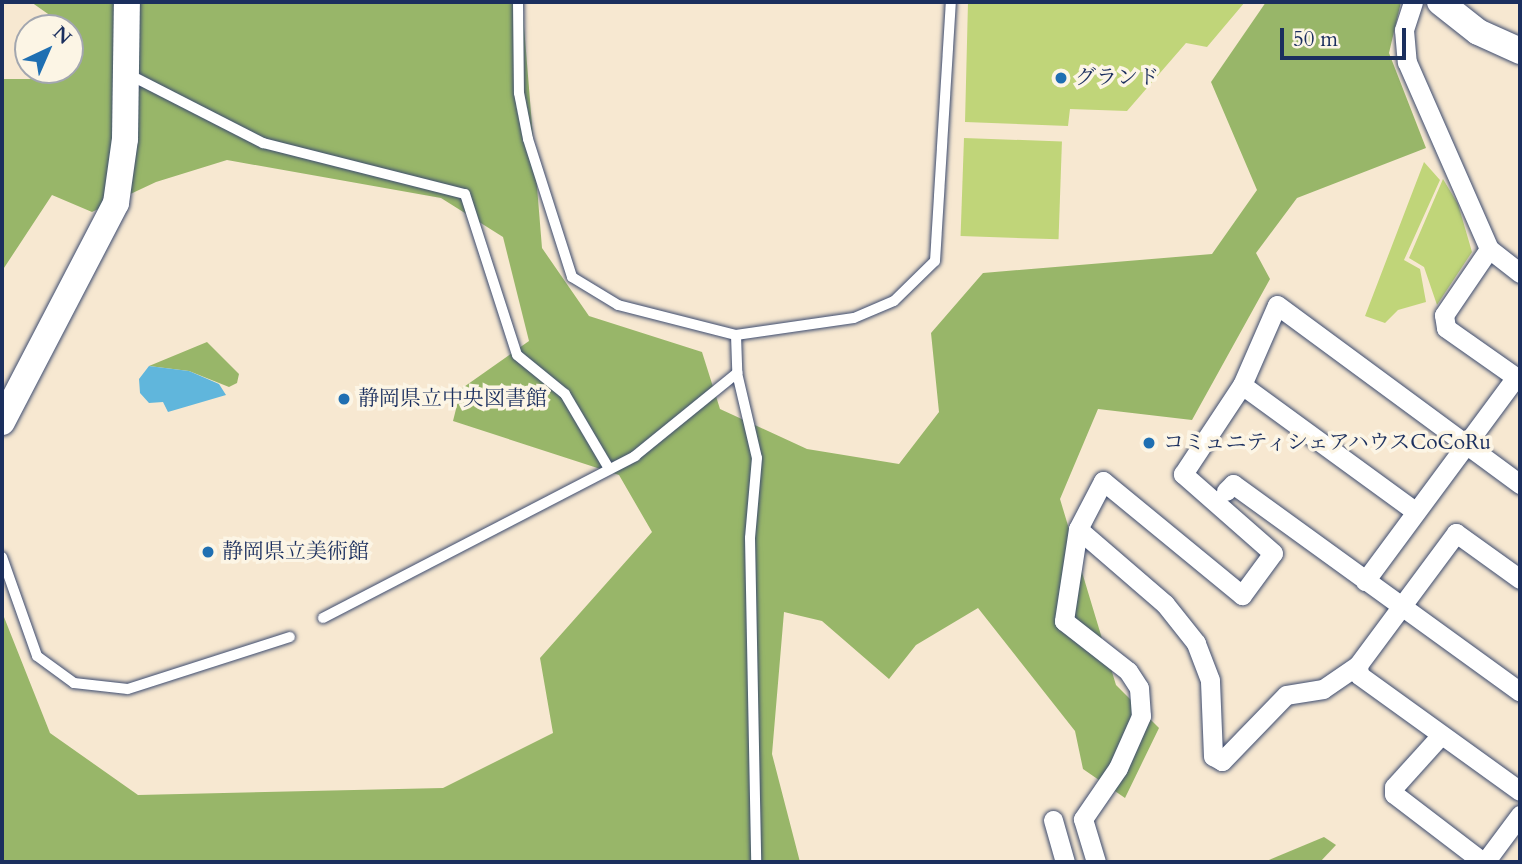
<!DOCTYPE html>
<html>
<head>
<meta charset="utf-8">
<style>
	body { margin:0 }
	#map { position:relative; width:1522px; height:864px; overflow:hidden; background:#f7e8d1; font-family:Cardo,"Noto Serif JP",serif }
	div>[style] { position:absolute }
	.green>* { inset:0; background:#c0d579; transform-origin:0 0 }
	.forest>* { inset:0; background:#98b669 }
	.water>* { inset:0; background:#60b6dc }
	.roads { filter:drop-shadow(0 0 2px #3c4b6f) drop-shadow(0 0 2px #3c4b6f) }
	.lane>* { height:10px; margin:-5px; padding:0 5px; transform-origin:5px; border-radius:5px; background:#fff }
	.street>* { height:19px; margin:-9.5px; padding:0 9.5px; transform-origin:9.5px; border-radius:9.5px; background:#fff }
	.secondary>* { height:26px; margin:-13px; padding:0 13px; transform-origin:13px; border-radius:13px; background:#fff }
	.dots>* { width:19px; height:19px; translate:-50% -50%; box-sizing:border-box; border:4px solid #fcf5e5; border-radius:50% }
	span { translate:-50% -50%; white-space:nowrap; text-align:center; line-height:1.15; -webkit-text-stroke:7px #fcf5e5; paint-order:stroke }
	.poi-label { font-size:21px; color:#1b2f5e }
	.left { translate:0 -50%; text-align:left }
	.frame { position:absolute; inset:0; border:4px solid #1b2f5e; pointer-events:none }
	.north { position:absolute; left:14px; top:14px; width:70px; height:70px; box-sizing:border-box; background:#fcf5e5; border:2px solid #a2a6af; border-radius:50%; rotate:44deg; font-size:19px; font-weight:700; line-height:28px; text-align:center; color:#1b2f5e }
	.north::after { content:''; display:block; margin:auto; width:24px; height:32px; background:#1f6fb2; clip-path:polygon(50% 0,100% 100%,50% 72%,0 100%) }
	.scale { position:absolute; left:1280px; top:28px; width:126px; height:32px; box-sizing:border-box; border:4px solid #1b2f5e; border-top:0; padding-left:9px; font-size:21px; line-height:24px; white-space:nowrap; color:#1b2f5e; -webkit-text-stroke:5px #fcf5e5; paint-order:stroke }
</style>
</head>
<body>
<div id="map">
	<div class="green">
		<i style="clip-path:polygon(968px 2px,1245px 2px,1207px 47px,1186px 43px,1127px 111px,1070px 109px,1068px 126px,965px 122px)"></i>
		<i style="left:964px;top:138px;width:98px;height:98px;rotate:2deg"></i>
		<i style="clip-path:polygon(1424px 162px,1440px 180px,1404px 260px,1420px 269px,1426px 302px,1398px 310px,1385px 323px,1365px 316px)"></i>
		<i style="clip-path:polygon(1443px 179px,1458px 204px,1472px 252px,1437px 305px,1424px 267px,1409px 258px)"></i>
	</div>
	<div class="forest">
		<i style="clip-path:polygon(31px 2px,522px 2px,542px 248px,589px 316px,702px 352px,720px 409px,807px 449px,899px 464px,939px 412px,931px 333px,983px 273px,1212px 254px,1257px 190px,1211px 82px,1266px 2px,1401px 2px,1389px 53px,1426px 148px,1297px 198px,1256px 253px,1270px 279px,1192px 420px,1098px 409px,1060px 499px,1116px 685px,1159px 728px,1125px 798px,1083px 769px,1075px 731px,978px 608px,916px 645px,889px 679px,822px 621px,784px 612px,772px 754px,800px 862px,2px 862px,2px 612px,50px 733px,138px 795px,443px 788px,553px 733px,540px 658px,652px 532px,619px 475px,453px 421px,461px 389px,529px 341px,503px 237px,441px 198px,227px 160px,156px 182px,92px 212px,52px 195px,2px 271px,2px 79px,48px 79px,50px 70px,70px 70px,70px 28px,57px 28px,58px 21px)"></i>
		<i style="clip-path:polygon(207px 342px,239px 374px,237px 383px,229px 387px,189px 371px,149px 366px)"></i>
		<i style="clip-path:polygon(1324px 837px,1336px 845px,1320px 862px,1264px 862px)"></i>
	</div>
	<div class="water">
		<i style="clip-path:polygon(149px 366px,189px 371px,219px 384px,226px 395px,168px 412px,163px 402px,149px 403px,140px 393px,139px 379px)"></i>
	</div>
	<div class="roads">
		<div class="lane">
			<i style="left:518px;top:2px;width:91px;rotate:89.4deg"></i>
			<i style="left:519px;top:93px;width:47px;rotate:78.9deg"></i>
			<i style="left:528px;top:139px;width:145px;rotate:72.3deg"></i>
			<i style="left:572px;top:277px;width:54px;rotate:31.3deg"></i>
			<i style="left:618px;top:305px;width:122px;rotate:14.3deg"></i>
			<i style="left:736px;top:335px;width:119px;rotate:-8.2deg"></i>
			<i style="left:854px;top:318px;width:43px;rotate:-23deg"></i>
			<i style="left:894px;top:301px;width:57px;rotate:-44.3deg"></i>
			<i style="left:935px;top:261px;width:259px;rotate:-86.5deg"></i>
			<i style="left:128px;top:74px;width:152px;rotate:27.1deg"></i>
			<i style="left:263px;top:143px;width:208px;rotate:14.2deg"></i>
			<i style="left:465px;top:194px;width:169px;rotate:72.1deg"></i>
			<i style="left:517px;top:355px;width:62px;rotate:39.1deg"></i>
			<i style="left:565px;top:394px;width:85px;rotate:59.5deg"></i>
			<i style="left:736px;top:335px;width:38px;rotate:88deg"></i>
			<i style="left:737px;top:373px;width:87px;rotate:76.8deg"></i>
			<i style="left:757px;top:458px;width:80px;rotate:95deg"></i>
			<i style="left:750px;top:538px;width:324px;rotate:88.9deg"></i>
			<i style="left:2px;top:557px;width:105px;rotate:70.5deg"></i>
			<i style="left:37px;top:656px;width:46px;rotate:36.1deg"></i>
			<i style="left:74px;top:683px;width:54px;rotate:6.3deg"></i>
			<i style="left:128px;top:689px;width:170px;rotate:-17.8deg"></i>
			<i style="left:323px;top:618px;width:352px;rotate:-27.4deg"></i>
			<i style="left:635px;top:456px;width:132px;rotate:-39.1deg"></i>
		</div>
		<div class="street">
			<i style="left:1413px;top:2px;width:29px;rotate:108deg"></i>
			<i style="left:1404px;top:30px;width:32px;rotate:85deg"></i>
			<i style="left:1407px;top:62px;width:204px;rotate:66.3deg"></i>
			<i style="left:1520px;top:273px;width:39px;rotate:-142deg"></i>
			<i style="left:1489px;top:249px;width:80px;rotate:124.3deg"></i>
			<i style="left:1444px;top:315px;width:13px;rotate:81deg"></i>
			<i style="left:1446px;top:328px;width:90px;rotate:35.1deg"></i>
			<i style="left:1242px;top:385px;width:215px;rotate:36.1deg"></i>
			<i style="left:1226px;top:491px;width:10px;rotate:-45deg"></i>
			<i style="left:1233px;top:484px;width:354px;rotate:35.9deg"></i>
			<i style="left:1078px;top:529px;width:93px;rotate:98.7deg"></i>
			<i style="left:1064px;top:621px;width:81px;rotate:38deg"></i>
			<i style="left:1128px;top:671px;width:20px;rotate:57deg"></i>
			<i style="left:1139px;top:688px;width:28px;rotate:86deg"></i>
			<i style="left:1141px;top:716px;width:57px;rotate:113.9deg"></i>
			<i style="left:1118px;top:768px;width:62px;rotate:124.5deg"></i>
			<i style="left:1083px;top:819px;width:45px;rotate:73.2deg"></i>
			<i style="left:1520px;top:579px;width:79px;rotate:-144.3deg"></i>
			<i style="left:1456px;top:533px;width:164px;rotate:126.6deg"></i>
			<i style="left:1358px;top:665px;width:10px;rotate:84deg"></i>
			<i style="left:1359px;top:675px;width:198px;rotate:35.8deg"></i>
			<i style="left:1365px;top:581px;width:254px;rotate:-53.5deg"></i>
			<i style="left:1358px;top:665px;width:42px;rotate:145.6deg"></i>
			<i style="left:1323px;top:689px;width:37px;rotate:171deg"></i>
			<i style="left:1286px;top:695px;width:92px;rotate:134.1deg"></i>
			<i style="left:1222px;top:761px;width:10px;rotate:-151deg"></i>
			<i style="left:1213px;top:756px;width:76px;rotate:-92.3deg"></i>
			<i style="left:1210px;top:680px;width:40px;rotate:-111deg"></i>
			<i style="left:1196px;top:643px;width:50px;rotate:-128.5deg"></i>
			<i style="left:1165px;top:604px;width:115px;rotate:-139.2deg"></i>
			<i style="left:1078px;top:529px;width:54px;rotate:-62.5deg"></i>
			<i style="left:1103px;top:481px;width:180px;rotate:39.4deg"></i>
			<i style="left:1242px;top:595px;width:52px;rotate:-53.6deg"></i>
			<i style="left:1273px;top:553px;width:120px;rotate:-138.7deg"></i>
			<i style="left:1183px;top:474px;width:107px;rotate:-56.5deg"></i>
			<i style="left:1242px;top:385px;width:87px;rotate:-66.4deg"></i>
			<i style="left:1277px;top:305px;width:302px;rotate:36.4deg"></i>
			<i style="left:1441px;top:735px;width:70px;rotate:132.1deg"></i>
			<i style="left:1394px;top:787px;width:7px;rotate:90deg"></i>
			<i style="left:1394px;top:794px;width:112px;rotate:37.4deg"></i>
			<i style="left:1053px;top:820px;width:44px;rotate:74.1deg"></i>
			<i style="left:1485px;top:862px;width:59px;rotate:-53.3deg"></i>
		</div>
		<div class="secondary">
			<i style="left:1440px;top:2px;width:48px;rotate:38.3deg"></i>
			<i style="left:1478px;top:32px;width:46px;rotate:24.3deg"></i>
			<i style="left:2px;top:422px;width:247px;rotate:-62.5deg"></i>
			<i style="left:116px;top:203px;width:65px;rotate:-82deg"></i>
			<i style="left:125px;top:139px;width:137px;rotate:-89.2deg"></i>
		</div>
	</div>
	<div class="dots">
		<i style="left:1061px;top:78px;background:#1f6fb2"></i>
		<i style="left:344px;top:399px;background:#1f6fb2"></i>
		<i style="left:1149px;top:443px;background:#1f6fb2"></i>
		<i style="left:208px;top:552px;background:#1f6fb2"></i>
	</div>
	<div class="poi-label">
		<span class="left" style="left:1075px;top:78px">グランド</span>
		<span class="left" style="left:358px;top:399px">静岡県立中央図書館</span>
		<span class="left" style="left:1163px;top:443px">コミュニティシェアハウスCoCoRu</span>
		<span class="left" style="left:222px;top:552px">静岡県立美術館</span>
	</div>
	<div class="frame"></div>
	<div class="north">N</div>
	<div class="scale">50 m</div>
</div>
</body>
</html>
